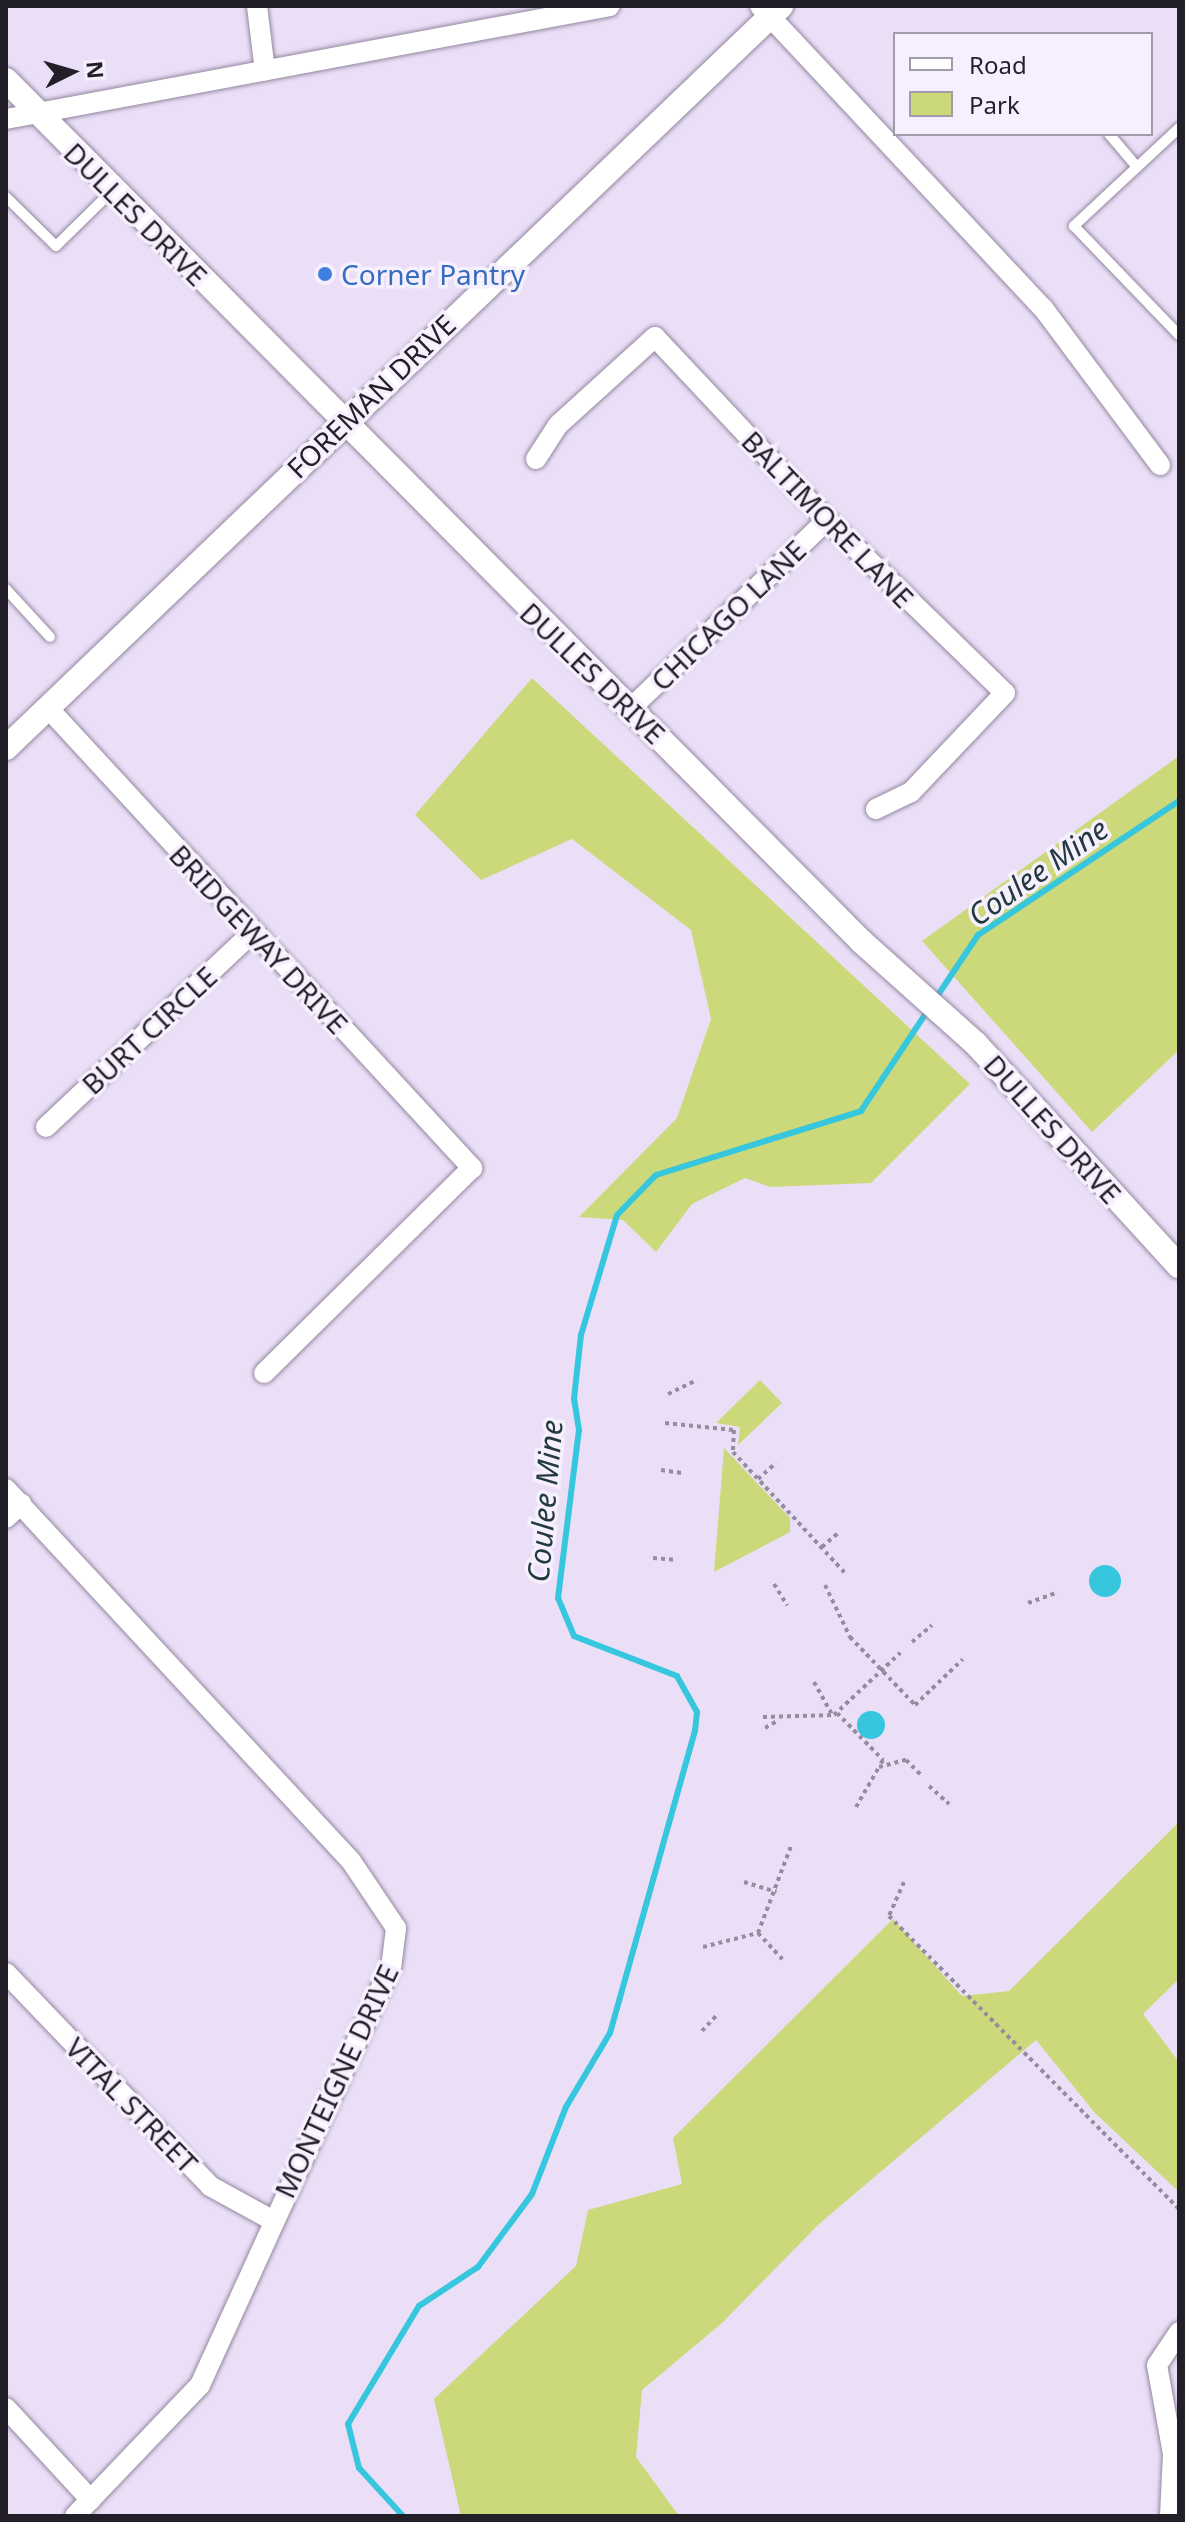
<!DOCTYPE html>
<html>
<head>
<meta charset="utf-8">
<style>
	body { margin:0 }
	#map { position:relative; width:1185px; height:2522px; overflow:hidden; background:#ebdff8; font-family:"Noto Sans",sans-serif }
	div>[style] { position:absolute }
	.green>* { inset:0; background:#cbd97a }
	.water>* { inset:0; background:#36c6de }
	.round { border-radius:50% }
	.stream>* { height:6px; margin:-3px; padding:0 3px; transform-origin:3px; border-radius:3px; background:#36c6de }
	.path>* { height:4px; margin-top:-2px; transform-origin:0; background:repeating-linear-gradient(90deg,#958d9f 0 4px,transparent 0 8px) }
	.roads { filter:drop-shadow(0 0 2px #93889f) drop-shadow(0 0 2px #93889f) }
	.service>* { height:10px; margin:-5px; padding:0 5px; transform-origin:5px; border-radius:5px; background:#fff }
	.minor>* { height:20px; margin:-10px; padding:0 10px; transform-origin:10px; border-radius:10px; background:#fff }
	.tertiary>* { height:24px; margin:-12px; padding:0 12px; transform-origin:12px; border-radius:12px; background:#fff }
	.dots>* { width:22px; height:22px; translate:-50% -50%; box-sizing:border-box; border:4px solid #f6effe; border-radius:50% }
	span { translate:-50% -50%; white-space:nowrap; text-align:center; line-height:1.15; -webkit-text-stroke:7px #f6effe; paint-order:stroke }
	.street-label { font-size:28px; color:#231f28 }
	.shop-label { font-size:28px; color:#366cbe }
	.left { translate:0 -50%; text-align:left }
	.water-label { font-size:30px; color:#223a3e; font-style:italic }
	.frame { position:absolute; inset:0; border:8px solid #231f28; pointer-events:none }
	.legend { position:absolute; left:893px; top:32px; width:260px; height:104px; box-sizing:border-box; background:#f6effe; border:2px solid #a29ca8; margin:0; padding:10px 14px; list-style:none; font-size:24px; color:#231f28 }
	.legend li { display:flex; align-items:center; gap:16px; height:40px }
	.legend b { width:40px; border:2px solid #a29ca8 }
	.north { position:absolute; left:32px; top:32px; width:80px; height:80px; -webkit-text-stroke:6px #f6effe; paint-order:stroke; rotate:85deg; font-size:22px; font-weight:700; line-height:32px; text-align:center; color:#231f28 }
	.north::after { content:''; display:block; margin:auto; width:28px; height:36px; background:#231f28; clip-path:polygon(50% 0,100% 100%,50% 72%,0 100%) }
</style>
</head>
<body>
<div id="map">
	<div class="green">
		<i style="clip-path:polygon(532px 678px,970px 1084px,871px 1183px,770px 1187px,745px 1178px,692px 1204px,656px 1252px,623px 1220px,579px 1217px,677px 1118px,711px 1019px,691px 930px,572px 839px,481px 880px,415px 815px)"></i>
		<i style="clip-path:polygon(1179px 756px,1179px 1050px,1092px 1132px,922px 941px)"></i>
		<i style="clip-path:polygon(760px 1380px,782px 1403px,738px 1445px,740px 1427px,716px 1423px)"></i>
		<i style="clip-path:polygon(724px 1448px,790px 1518px,790px 1532px,714px 1572px)"></i>
		<i style="clip-path:polygon(1179px 1822px,1179px 1979px,1143px 2014px,1179px 2062px,1179px 2192px,1095px 2113px,1036px 2040px,819px 2224px,722px 2323px,642px 2390px,636px 2457px,679px 2516px,461px 2516px,434px 2399px,576px 2266px,588px 2210px,682px 2184px,673px 2138px,893px 1919px,962px 1996px,1009px 1991px)"></i>
	</div>
	<div class="water">
		<i class="round" style="left:1089px;top:1565px;width:32px;height:32px"></i>
		<i class="round" style="left:857px;top:1711px;width:28px;height:28px"></i>
	</div>
	<div class="stream">
		<i style="left:934px;top:1001px;width:79px;rotate:-56.3deg"></i>
		<i style="left:978px;top:935px;width:242px;rotate:-33.7deg"></i>
		<i style="left:403px;top:2516px;width:65px;rotate:-132.5deg"></i>
		<i style="left:359px;top:2468px;width:45px;rotate:-104deg"></i>
		<i style="left:348px;top:2424px;width:138px;rotate:-59deg"></i>
		<i style="left:419px;top:2306px;width:71px;rotate:-33.5deg"></i>
		<i style="left:478px;top:2267px;width:91px;rotate:-53.5deg"></i>
		<i style="left:532px;top:2194px;width:93px;rotate:-68.7deg"></i>
		<i style="left:566px;top:2107px;width:86px;rotate:-59.3deg"></i>
		<i style="left:610px;top:2033px;width:314px;rotate:-74.3deg"></i>
		<i style="left:695px;top:1731px;width:19px;rotate:-84deg"></i>
		<i style="left:697px;top:1712px;width:41px;rotate:-119.1deg"></i>
		<i style="left:677px;top:1676px;width:110px;rotate:-158.8deg"></i>
		<i style="left:574px;top:1636px;width:41px;rotate:-112.8deg"></i>
		<i style="left:558px;top:1598px;width:169px;rotate:-82.9deg"></i>
		<i style="left:579px;top:1430px;width:31px;rotate:-99deg"></i>
		<i style="left:574px;top:1399px;width:64px;rotate:-83.8deg"></i>
		<i style="left:581px;top:1335px;width:125px;rotate:-73.3deg"></i>
		<i style="left:617px;top:1215px;width:56px;rotate:-45.7deg"></i>
		<i style="left:656px;top:1175px;width:215px;rotate:-17.3deg"></i>
		<i style="left:861px;top:1111px;width:121px;rotate:-56.4deg"></i>
	</div>
	<div class="path">
		<i style="left:668px;top:1394px;width:32px;rotate:-26deg"></i>
		<i style="left:665px;top:1423px;width:69px;rotate:5.8deg"></i>
		<i style="left:734px;top:1430px;width:22px;rotate:93deg"></i>
		<i style="left:733px;top:1452px;width:166px;rotate:47.2deg"></i>
		<i style="left:661px;top:1470px;width:21px;rotate:8deg"></i>
		<i style="left:758px;top:1479px;width:24px;rotate:-42deg"></i>
		<i style="left:822px;top:1547px;width:23px;rotate:-41deg"></i>
		<i style="left:653px;top:1558px;width:21px;rotate:5deg"></i>
		<i style="left:774px;top:1584px;width:25px;rotate:58deg"></i>
		<i style="left:825px;top:1585px;width:58px;rotate:64.3deg"></i>
		<i style="left:850px;top:1637px;width:94px;rotate:46.3deg"></i>
		<i style="left:915px;top:1705px;width:66px;rotate:-43.8deg"></i>
		<i style="left:1028px;top:1603px;width:32px;rotate:-20deg"></i>
		<i style="left:912px;top:1642px;width:26px;rotate:-40deg"></i>
		<i style="left:814px;top:1682px;width:38px;rotate:61deg"></i>
		<i style="left:837px;top:1713px;width:66px;rotate:45.6deg"></i>
		<i style="left:883px;top:1760px;width:8px;rotate:120deg"></i>
		<i style="left:763px;top:1717px;width:71px;rotate:-1.6deg"></i>
		<i style="left:834px;top:1715px;width:91px;rotate:-43.2deg"></i>
		<i style="left:765px;top:1728px;width:16px;rotate:-30deg"></i>
		<i style="left:929px;top:1786px;width:27px;rotate:42deg"></i>
		<i style="left:856px;top:1807px;width:46px;rotate:-60.1deg"></i>
		<i style="left:879px;top:1767px;width:28px;rotate:-15deg"></i>
		<i style="left:906px;top:1760px;width:20px;rotate:45deg"></i>
		<i style="left:744px;top:1882px;width:34px;rotate:17deg"></i>
		<i style="left:904px;top:1882px;width:37px;rotate:114deg"></i>
		<i style="left:889px;top:1916px;width:412px;rotate:45.3deg"></i>
		<i style="left:758px;top:1933px;width:93px;rotate:-69.2deg"></i>
		<i style="left:703px;top:1947px;width:57px;rotate:-14.3deg"></i>
		<i style="left:758px;top:1933px;width:38px;rotate:47deg"></i>
		<i style="left:702px;top:2031px;width:23px;rotate:-47deg"></i>
	</div>
	<div class="roads">
		<div class="service">
			<i style="left:1179px;top:128px;width:144px;rotate:137deg"></i>
			<i style="left:1074px;top:226px;width:151px;rotate:46.1deg"></i>
			<i style="left:1109px;top:134px;width:43px;rotate:49.7deg"></i>
			<i style="left:6px;top:197px;width:70px;rotate:44.4deg"></i>
			<i style="left:56px;top:246px;width:78px;rotate:-44.5deg"></i>
			<i style="left:6px;top:589px;width:65px;rotate:47.5deg"></i>
		</div>
		<div class="minor">
			<i style="left:257px;top:6px;width:65px;rotate:83deg"></i>
			<i style="left:760px;top:6px;width:414px;rotate:46.9deg"></i>
			<i style="left:1043px;top:308px;width:196px;rotate:53.3deg"></i>
			<i style="left:6px;top:119px;width:614px;rotate:-10.6deg"></i>
			<i style="left:536px;top:459px;width:40px;rotate:-57.1deg"></i>
			<i style="left:558px;top:425px;width:131px;rotate:-42.2deg"></i>
			<i style="left:655px;top:337px;width:251px;rotate:46.8deg"></i>
			<i style="left:827px;top:520px;width:248px;rotate:44.2deg"></i>
			<i style="left:1005px;top:693px;width:137px;rotate:133.5deg"></i>
			<i style="left:911px;top:792px;width:39px;rotate:154deg"></i>
			<i style="left:48px;top:708px;width:626px;rotate:47.33deg"></i>
			<i style="left:472px;top:1168px;width:292px;rotate:135.4deg"></i>
			<i style="left:630px;top:709px;width:273px;rotate:-43.8deg"></i>
			<i style="left:46px;top:1127px;width:283px;rotate:-43.3deg"></i>
			<i style="left:6px;top:1489px;width:507px;rotate:47.16deg"></i>
			<i style="left:351px;top:1861px;width:81px;rotate:56.1deg"></i>
			<i style="left:396px;top:1928px;width:38px;rotate:97deg"></i>
			<i style="left:391px;top:1966px;width:460px;rotate:114.5deg"></i>
			<i style="left:200px;top:2385px;width:181px;rotate:133.7deg"></i>
			<i style="left:6px;top:1518px;width:21px;rotate:-43deg"></i>
			<i style="left:6px;top:1973px;width:295px;rotate:46.2deg"></i>
			<i style="left:210px;top:2186px;width:71px;rotate:28.7deg"></i>
			<i style="left:6px;top:2408px;width:125px;rotate:47.3deg"></i>
			<i style="left:1170px;top:2516px;width:62px;rotate:-87.2deg"></i>
			<i style="left:1173px;top:2454px;width:90px;rotate:-100.2deg"></i>
			<i style="left:1157px;top:2365px;width:40px;rotate:-56deg"></i>
		</div>
		<div class="tertiary">
			<i style="left:6px;top:80px;width:1215px;rotate:45.2deg"></i>
			<i style="left:862px;top:942px;width:153px;rotate:41.8deg"></i>
			<i style="left:976px;top:1044px;width:301px;rotate:47.6deg"></i>
			<i style="left:6px;top:748px;width:1073px;rotate:-43.75deg"></i>
		</div>
	</div>
	<div class="dots">
		<i style="left:325px;top:274px;background:#3f7fe0"></i>
	</div>
	<div class="street-label">
		<span style="left:136px;top:214px;rotate:45deg">DULLES DRIVE</span>
		<span style="left:371px;top:396px;rotate:-44deg">FOREMAN DRIVE</span>
		<span style="left:828px;top:519px;rotate:46deg">BALTIMORE LANE</span>
		<span style="left:728px;top:615px;rotate:-44deg">CHICAGO LANE</span>
		<span style="left:593px;top:673px;rotate:44deg">DULLES DRIVE</span>
		<span style="left:259px;top:939px;rotate:47deg">BRIDGEWAY DRIVE</span>
		<span style="left:149px;top:1030px;rotate:-43deg">BURT CIRCLE</span>
		<span style="left:1053px;top:1129px;rotate:48deg">DULLES DRIVE</span>
		<span style="left:336px;top:2081px;rotate:-65deg">MONTEIGNE DRIVE</span>
		<span style="left:132px;top:2105px;rotate:46deg">VITAL STREET</span>
	</div>
	<div class="shop-label">
		<span class="left" style="left:341px;top:274px">Corner Pantry</span>
	</div>
	<div class="water-label">
		<span style="left:1038px;top:872px;rotate:-35deg">Coulee Mine</span>
		<span style="left:545px;top:1501px;rotate:-85deg">Coulee Mine</span>
	</div>
	<div class="frame"></div>
	<ul class="legend">
	<li><b style="height:10px;background:#fff"></b>Road</li>
	<li><b style="height:22px;background:#cbd97a"></b>Park</li>
	</ul>
	<div class="north">N</div>
</div>
</body>
</html>
